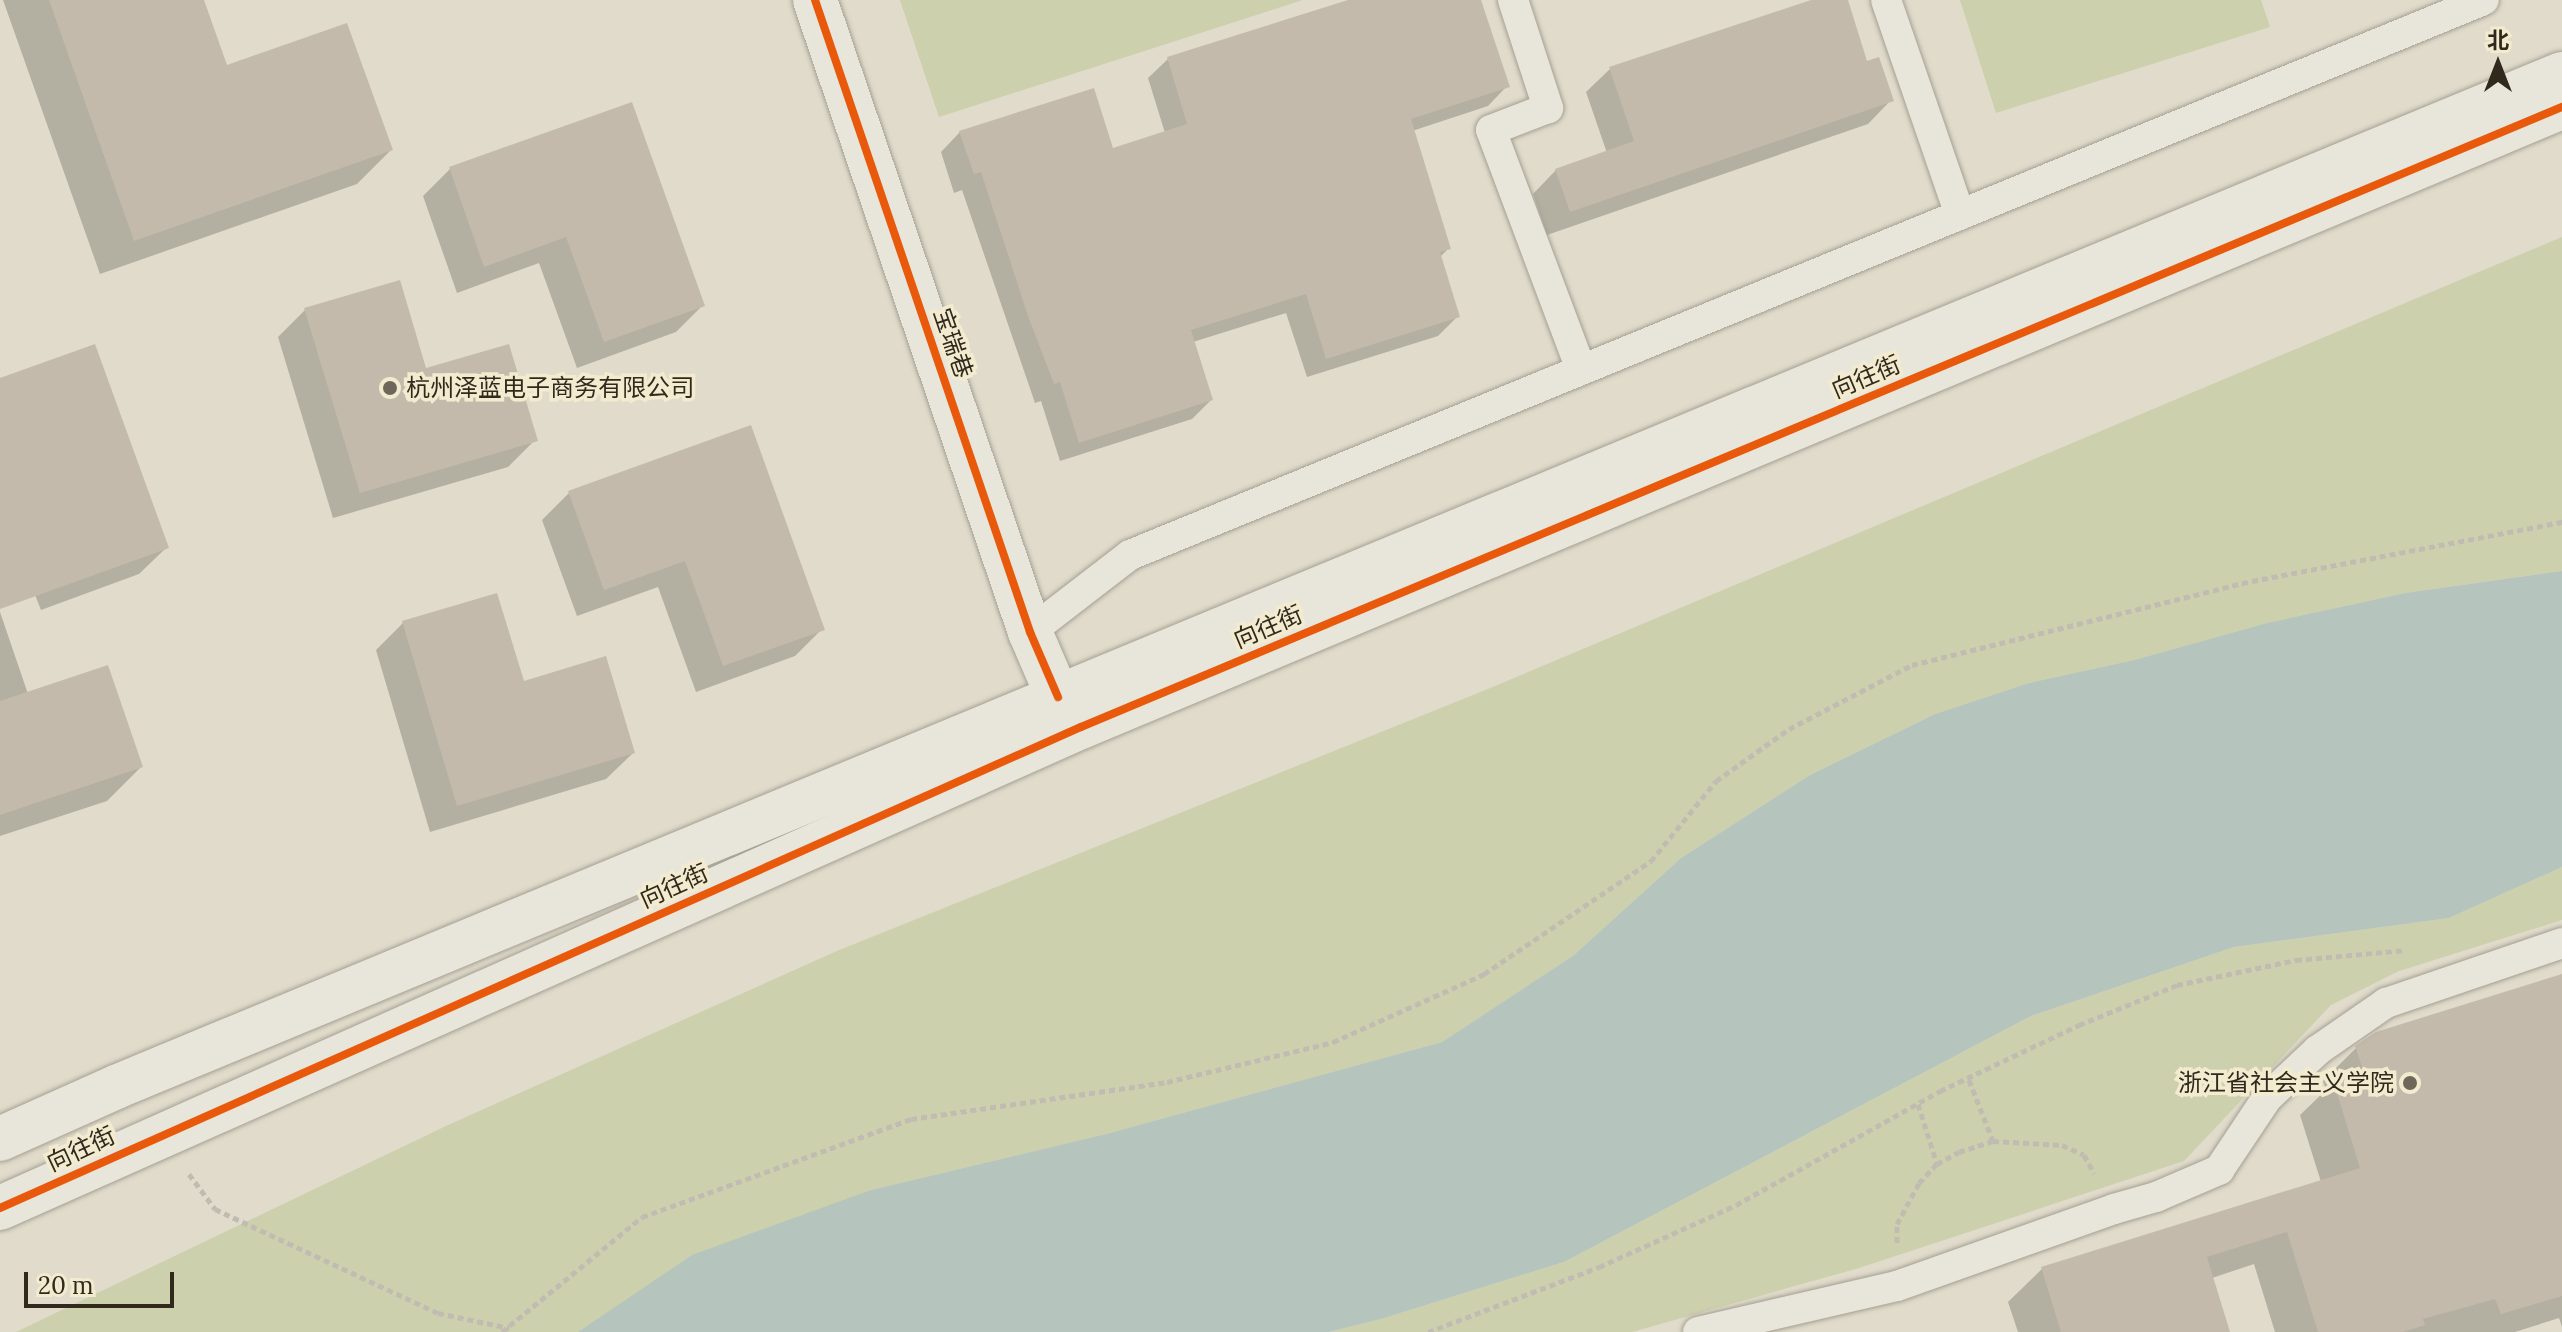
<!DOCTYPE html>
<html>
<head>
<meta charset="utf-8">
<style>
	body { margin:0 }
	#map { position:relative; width:2562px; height:1332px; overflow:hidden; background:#e0dbca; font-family:Lora,"Noto Sans SC",serif }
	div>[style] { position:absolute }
	.green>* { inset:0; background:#ccd0ad }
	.water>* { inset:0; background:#b5c5bd }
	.shadow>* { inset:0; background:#0003 }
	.building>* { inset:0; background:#c3baab }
	.path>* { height:5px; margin-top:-2.5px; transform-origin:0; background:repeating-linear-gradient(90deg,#c1bcb2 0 6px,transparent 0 10px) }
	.roads { filter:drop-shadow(0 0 2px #a5a093) drop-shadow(0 0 2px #a5a093) }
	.service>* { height:30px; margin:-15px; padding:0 15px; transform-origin:15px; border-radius:15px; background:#e8e5da }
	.minor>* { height:44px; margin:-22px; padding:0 22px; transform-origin:22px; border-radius:22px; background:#e8e5da }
	.tertiary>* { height:44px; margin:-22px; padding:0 22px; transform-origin:22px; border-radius:22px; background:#e8e5da }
	.cycleway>* { height:8px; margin:-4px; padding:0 4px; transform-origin:4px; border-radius:4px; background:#e8590c }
	.dots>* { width:22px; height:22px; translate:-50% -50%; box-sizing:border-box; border:4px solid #f2ebcf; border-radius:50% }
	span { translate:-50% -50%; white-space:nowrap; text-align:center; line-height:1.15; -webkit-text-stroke:7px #f2ebcf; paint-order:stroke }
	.street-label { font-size:24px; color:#32291d }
	.poi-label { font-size:24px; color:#32291d }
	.left { translate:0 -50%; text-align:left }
	.right { translate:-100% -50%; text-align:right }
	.north { position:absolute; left:2458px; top:24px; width:80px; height:80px; -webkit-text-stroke:6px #f2ebcf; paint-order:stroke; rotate:0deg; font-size:22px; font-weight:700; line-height:32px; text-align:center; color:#32291d }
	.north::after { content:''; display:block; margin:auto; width:28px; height:36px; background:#32291d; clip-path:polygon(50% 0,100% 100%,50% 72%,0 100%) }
	.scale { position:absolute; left:24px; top:1272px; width:150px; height:36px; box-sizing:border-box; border:4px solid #32291d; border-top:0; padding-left:10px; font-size:24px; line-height:28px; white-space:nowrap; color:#32291d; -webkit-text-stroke:6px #f2ebcf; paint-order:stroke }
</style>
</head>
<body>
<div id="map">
	<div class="green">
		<i style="clip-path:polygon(900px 0,1303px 0,939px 117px)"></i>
		<i style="clip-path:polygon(1960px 0,2261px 0,2270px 27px,1996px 113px)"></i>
		<i style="clip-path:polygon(2562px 237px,2562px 571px,2405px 593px,2267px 623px,2134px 660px,2029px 683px,1935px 714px,1810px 775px,1681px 858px,1574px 955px,1442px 1042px,1106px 1134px,871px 1190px,616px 1307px,578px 1332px,16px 1332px,446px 1126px,837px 951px,1483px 691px)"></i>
		<i style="clip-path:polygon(2562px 867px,2562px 920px,2399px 971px,2331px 1005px,2184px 1161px,1859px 1268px,1632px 1332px,1329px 1332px,1381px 1319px,1564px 1262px,2031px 1016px,2234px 947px,2449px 918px)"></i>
	</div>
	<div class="water">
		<i style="clip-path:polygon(2562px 571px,2562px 867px,2449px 918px,2234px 947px,2031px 1016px,1564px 1262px,1381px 1319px,1329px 1332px,578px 1332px,692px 1255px,871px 1190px,1106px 1134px,1442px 1042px,1574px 955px,1681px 858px,1810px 775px,1935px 714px,2029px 683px,2134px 660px,2267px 623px,2405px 593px)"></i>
	</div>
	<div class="shadow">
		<i style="clip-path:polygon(3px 0,202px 0,226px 68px,391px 150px,357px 184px,100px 274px)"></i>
		<i style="clip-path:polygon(1355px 0,1479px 0,1507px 86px,1488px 106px,1412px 131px,1449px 248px,1440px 257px,1458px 316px,1438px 336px,1307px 377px,1286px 313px,1193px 342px,1211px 400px,1192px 419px,1060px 461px,1041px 401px,1035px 403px,962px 190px,954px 193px,941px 152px,960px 132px,1112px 150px,1165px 133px,1148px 78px,1168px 59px)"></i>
		<i style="clip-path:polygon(1818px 0,1846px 0,1866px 63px,1891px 100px,1868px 124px,1547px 235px,1533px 194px,1556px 170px,1607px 153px,1586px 92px,1610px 69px)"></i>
		<i style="clip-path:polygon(450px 169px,703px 305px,676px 332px,577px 368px,539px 263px,457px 293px,423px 196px)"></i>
		<i style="clip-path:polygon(305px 310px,425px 370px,535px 440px,508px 467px,333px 518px,278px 337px)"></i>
		<i style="clip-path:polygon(0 380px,166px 548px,139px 574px,41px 610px,0 506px)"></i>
		<i style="clip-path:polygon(569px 493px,822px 629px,795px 656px,696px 692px,658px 587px,577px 616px,542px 520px)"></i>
		<i style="clip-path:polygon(0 612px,28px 694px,141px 767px,107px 801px,0 836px)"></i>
		<i style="clip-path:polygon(403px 623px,523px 684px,633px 753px,606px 779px,430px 832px,376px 650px)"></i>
		<i style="clip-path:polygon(2562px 976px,2562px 1327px,2559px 1318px,2515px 1332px,2275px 1332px,2254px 1264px,2212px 1278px,2228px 1332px,2018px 1332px,2008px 1302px,2042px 1269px,2321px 1182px,2300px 1115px,2326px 1090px,2323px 1081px,2356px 1048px)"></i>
	</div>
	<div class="building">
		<i style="clip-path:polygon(49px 0,204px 0,227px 65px,347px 23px,393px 150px,134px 241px)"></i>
		<i style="clip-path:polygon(1348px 0,1481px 0,1510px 87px,1411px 119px,1451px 249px,1440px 252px,1460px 317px,1326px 359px,1306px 294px,1191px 330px,1213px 400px,1079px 443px,1060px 382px,1054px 384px,1028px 316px,981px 172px,974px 174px,959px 131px,1094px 88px,1113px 148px,1187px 124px,1167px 57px)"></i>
		<i style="clip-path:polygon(1811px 0,1848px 0,1867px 61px,1879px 57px,1894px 101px,1570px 212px,1555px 169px,1634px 141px,1609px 67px)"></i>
		<i style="clip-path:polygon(632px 102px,705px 306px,604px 342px,566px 237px,484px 267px,449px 167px)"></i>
		<i style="clip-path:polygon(400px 280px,426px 368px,509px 344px,538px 441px,360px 493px,304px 308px)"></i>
		<i style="clip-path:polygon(95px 344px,169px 548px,0 609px,0 378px)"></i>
		<i style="clip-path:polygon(751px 425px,825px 630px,723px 666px,685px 561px,604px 590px,568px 491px)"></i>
		<i style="clip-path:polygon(497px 593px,524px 681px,606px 656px,635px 753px,457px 806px,402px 621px)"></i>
		<i style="clip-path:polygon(108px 665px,143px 767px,0 815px,0 701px)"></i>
		<i style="clip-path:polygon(2562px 974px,2562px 1296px,2501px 1314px,2495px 1299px,2423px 1319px,2425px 1325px,2403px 1332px,2318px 1332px,2287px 1232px,2207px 1257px,2230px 1332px,2061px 1332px,2041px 1267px,2360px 1168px,2333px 1080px,2363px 1070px,2355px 1046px,2376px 1032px)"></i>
	</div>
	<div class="path">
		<i style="left:1969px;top:1080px;width:66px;rotate:68.5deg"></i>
		<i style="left:1918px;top:1104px;width:63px;rotate:72.4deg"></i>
		<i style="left:189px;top:1174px;width:44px;rotate:53.4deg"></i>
		<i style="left:215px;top:1209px;width:246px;rotate:25deg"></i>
		<i style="left:438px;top:1313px;width:73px;rotate:11.9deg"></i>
		<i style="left:1897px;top:1243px;width:19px;rotate:-90deg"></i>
		<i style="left:1897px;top:1224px;width:47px;rotate:-61.8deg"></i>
		<i style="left:1919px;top:1183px;width:26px;rotate:-47deg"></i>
		<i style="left:1937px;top:1164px;width:25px;rotate:-29deg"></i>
		<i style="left:1959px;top:1152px;width:36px;rotate:-18deg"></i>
		<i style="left:1993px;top:1141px;width:69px;rotate:3.3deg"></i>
		<i style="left:2062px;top:1145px;width:24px;rotate:24deg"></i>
		<i style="left:2084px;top:1155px;width:21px;rotate:61deg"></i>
		<i style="left:502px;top:1332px;width:181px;rotate:-39.4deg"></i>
		<i style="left:642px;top:1217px;width:286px;rotate:-20deg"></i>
		<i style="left:911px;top:1119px;width:259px;rotate:-8.2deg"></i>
		<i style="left:1167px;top:1082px;width:171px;rotate:-13.5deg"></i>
		<i style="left:1333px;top:1042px;width:166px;rotate:-24.2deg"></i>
		<i style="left:1484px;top:974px;width:202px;rotate:-34.1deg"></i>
		<i style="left:1651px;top:861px;width:103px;rotate:-50.9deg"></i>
		<i style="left:1716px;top:781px;width:90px;rotate:-35.5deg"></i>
		<i style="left:1789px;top:729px;width:139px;rotate:-27.5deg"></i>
		<i style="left:1912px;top:665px;width:350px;rotate:-13.9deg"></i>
		<i style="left:2252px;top:581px;width:316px;rotate:-10.8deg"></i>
		<i style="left:1428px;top:1332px;width:183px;rotate:-20.8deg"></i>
		<i style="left:1599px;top:1267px;width:150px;rotate:-24.3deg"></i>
		<i style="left:1736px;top:1205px;width:234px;rotate:-29.2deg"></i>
		<i style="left:1940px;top:1091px;width:154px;rotate:-25.4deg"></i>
		<i style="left:2079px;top:1025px;width:106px;rotate:-22.2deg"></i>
		<i style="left:2177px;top:985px;width:122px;rotate:-11.9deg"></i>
		<i style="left:2296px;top:960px;width:109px;rotate:-5.2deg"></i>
	</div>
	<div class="roads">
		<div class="service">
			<i style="left:1513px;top:0;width:114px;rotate:72deg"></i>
			<i style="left:1548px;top:108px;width:61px;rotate:158.9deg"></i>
			<i style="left:1491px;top:130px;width:256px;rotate:69.4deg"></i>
			<i style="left:1886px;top:0;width:227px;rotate:71deg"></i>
			<i style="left:1030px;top:632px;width:126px;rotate:-37.6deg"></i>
			<i style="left:1130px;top:555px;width:1463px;rotate:-22.29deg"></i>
			<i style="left:1698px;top:1332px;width:204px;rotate:-13deg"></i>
			<i style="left:1897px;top:1286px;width:230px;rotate:-19.5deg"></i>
			<i style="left:2114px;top:1209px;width:44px;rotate:-15.9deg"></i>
			<i style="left:2156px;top:1197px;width:69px;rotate:-23.2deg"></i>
			<i style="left:2219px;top:1170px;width:87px;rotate:-56.3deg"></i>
			<i style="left:2267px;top:1098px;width:70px;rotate:-43.3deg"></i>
			<i style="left:2318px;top:1050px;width:83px;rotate:-34.7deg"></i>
			<i style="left:2386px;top:1003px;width:186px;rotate:-18.8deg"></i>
		</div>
		<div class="minor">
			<i style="left:815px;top:0;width:668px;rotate:71.21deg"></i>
			<i style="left:1030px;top:632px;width:71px;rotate:66.7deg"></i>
		</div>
		<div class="tertiary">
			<i style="left:0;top:1139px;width:127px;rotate:-24.1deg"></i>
			<i style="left:116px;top:1087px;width:2647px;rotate:-22.5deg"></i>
			<i style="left:0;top:1208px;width:1183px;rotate:-23.99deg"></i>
			<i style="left:1081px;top:727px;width:1606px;rotate:-22.72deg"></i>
		</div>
	</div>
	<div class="cycleway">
		<i style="left:815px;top:0;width:668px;rotate:71.21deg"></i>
		<i style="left:1030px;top:632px;width:71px;rotate:66.7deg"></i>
		<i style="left:0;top:1208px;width:1183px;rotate:-23.99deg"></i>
		<i style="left:1081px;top:727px;width:1606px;rotate:-22.72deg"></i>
	</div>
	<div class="dots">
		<i style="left:390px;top:388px;background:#6f675a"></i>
		<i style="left:2410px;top:1083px;background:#6f675a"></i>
	</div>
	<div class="street-label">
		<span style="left:953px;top:343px;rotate:71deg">宝瑞巷</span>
		<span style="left:1866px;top:377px;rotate:-23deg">向往街</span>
		<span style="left:1268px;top:627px;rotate:-23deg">向往街</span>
		<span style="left:674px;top:886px;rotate:-24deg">向往街</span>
		<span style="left:81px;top:1149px;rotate:-25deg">向往街</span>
	</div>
	<div class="poi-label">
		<span class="left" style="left:406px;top:388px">杭州泽蓝电子商务有限公司</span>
		<span class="right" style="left:2394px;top:1083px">浙江省社会主义学院</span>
	</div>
	<div class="north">北</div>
	<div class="scale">20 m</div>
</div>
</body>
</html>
